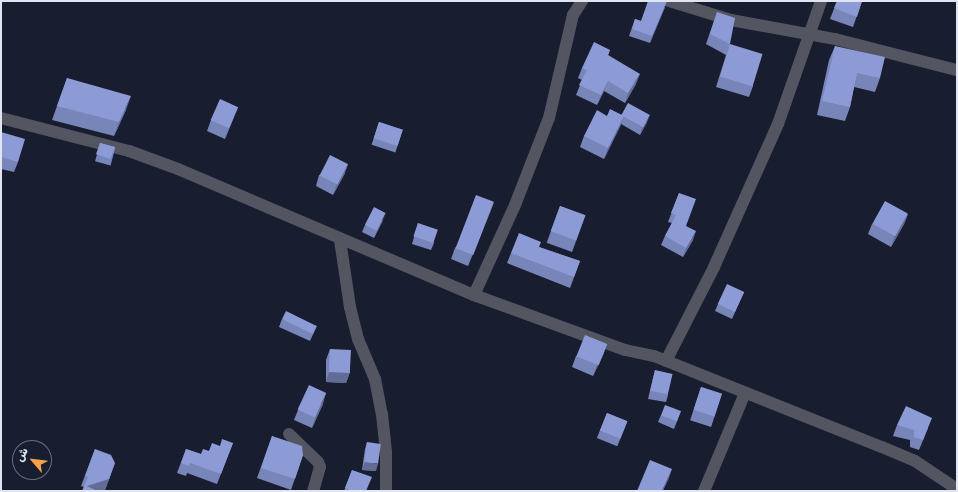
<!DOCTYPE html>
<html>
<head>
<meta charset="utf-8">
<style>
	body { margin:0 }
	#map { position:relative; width:958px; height:492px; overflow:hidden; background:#191d30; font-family:Rubik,Cairo,sans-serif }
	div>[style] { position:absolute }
	.minor>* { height:12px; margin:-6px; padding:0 6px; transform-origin:6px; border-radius:6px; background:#535660 }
	.wall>* { inset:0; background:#7885b8; transform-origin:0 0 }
	.shaded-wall>* { inset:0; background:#626c96 }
	.building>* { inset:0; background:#8c9bd6; transform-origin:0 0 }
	span { translate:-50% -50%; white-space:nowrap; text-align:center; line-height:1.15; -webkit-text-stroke:4px #191d30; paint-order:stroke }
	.frame { position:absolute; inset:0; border:2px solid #e1e5f2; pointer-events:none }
	.north { position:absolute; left:12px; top:440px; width:40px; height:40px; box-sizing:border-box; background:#191d30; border:1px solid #696d7e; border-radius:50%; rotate:298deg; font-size:11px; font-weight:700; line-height:16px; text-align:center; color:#e1e5f2 }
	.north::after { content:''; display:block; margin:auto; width:14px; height:18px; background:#f7a14a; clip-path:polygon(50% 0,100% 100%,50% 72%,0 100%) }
</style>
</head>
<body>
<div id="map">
	<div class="minor">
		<i style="left:669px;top:1px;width:65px;rotate:17deg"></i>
		<i style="left:731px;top:20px;width:106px;rotate:10.4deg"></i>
		<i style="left:835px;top:39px;width:126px;rotate:14.3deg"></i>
		<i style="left:1px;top:118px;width:132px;rotate:14.5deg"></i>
		<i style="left:129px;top:151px;width:52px;rotate:20.2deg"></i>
		<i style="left:178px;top:169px;width:322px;rotate:23.1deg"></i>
		<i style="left:474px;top:295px;width:161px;rotate:20deg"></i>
		<i style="left:625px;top:350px;width:30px;rotate:12deg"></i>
		<i style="left:654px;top:356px;width:245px;rotate:21.8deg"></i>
		<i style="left:882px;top:447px;width:36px;rotate:23deg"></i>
		<i style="left:915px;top:461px;width:50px;rotate:33.7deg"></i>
		<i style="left:340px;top:240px;width:68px;rotate:81.5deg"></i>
		<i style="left:350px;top:307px;width:33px;rotate:76deg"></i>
		<i style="left:358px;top:339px;width:43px;rotate:67deg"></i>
		<i style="left:375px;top:379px;width:36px;rotate:79deg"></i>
		<i style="left:382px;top:414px;width:39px;rotate:84deg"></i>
		<i style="left:386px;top:453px;width:38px;rotate:90deg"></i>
		<i style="left:474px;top:295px;width:99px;rotate:-65.5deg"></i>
		<i style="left:515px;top:205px;width:93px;rotate:-68.7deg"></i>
		<i style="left:549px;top:118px;width:106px;rotate:-76.9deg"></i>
		<i style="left:573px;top:15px;width:17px;rotate:-57deg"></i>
		<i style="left:666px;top:361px;width:106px;rotate:-62.9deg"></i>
		<i style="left:714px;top:267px;width:157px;rotate:-65.9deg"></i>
		<i style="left:778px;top:124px;width:130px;rotate:-70.7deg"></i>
		<i style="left:289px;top:434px;width:40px;rotate:44deg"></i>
		<i style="left:318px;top:462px;width:5px;rotate:68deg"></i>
		<i style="left:320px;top:467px;width:25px;rotate:106deg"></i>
		<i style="left:704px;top:491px;width:106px;rotate:-67.3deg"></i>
	</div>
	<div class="wall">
		<i style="clip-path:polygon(837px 1px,862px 1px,853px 27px,830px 19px)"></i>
		<i style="clip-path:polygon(665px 7px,650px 43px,629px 36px,635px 19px,641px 21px)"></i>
		<i style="clip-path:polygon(717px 12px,730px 44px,753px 86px,749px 97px,716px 87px,726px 55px,706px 44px)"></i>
		<i style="clip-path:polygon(835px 46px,880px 78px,875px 92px,854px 87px,850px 107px,845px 121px,817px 115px,829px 60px)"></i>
		<i style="clip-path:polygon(610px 50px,608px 55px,636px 84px,625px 103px,604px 91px,597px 105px,576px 95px,582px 80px,578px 78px,582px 68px)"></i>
		<i style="clip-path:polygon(67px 78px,126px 110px,114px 136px,52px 120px)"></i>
		<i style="clip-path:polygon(621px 115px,647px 122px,640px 135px,621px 124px,604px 159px,580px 147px,584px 136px,607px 116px)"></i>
		<i style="clip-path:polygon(234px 117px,225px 139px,207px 131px,211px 120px)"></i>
		<i style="left:379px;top:122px;width:25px;height:24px;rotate:18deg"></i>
		<i style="clip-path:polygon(1px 132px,18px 162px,14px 172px,1px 169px)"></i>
		<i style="left:100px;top:143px;width:16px;height:19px;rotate:15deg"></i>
		<i style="clip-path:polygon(348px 164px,344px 175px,333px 195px,316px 186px,319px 175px)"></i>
		<i style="clip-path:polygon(679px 193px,686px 226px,693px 240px,683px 257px,661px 245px,665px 236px,672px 223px,668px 222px)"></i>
		<i style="clip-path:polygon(494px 202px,468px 266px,451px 259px,455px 248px)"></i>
		<i style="left:560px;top:206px;width:27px;height:39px;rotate:20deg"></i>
		<i style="clip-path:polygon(908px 214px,904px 224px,891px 247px,868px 234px,872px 224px)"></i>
		<i style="clip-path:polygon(383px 220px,374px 238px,362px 232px,365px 225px)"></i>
		<i style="clip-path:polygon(418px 223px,434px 243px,431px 250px,412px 244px)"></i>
		<i style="clip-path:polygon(539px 247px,580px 261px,570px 288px,507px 263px,511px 253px)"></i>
		<i style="clip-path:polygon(744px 292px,732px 319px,715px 311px,718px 304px)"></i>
		<i style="clip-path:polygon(282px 319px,317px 326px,310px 341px,279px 327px)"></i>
		<i style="clip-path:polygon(607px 344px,603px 355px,593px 376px,572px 367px,576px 356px)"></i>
		<i style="clip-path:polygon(330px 349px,350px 372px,346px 383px,326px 382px,326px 360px)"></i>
		<i style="clip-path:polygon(655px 370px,668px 395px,666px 402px,648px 399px,653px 378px)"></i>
		<i style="left:701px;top:387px;width:22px;height:35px;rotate:18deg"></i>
		<i style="clip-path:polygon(323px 404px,312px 428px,294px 420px,298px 410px)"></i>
		<i style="clip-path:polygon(681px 411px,674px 429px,658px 422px,661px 415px)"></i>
		<i style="left:607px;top:413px;width:22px;height:27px;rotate:22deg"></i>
		<i style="clip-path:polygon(897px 425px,928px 428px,919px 450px,910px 447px,910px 440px,893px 436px)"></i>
		<i style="clip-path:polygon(272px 436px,303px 455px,291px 490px,257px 478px)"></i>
		<i style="clip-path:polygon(367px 442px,376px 471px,362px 470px,365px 449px)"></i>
		<i style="clip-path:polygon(233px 443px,217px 484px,187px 473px,186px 476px,177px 473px,186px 449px,201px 454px,220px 446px)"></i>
		<i style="clip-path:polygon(95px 449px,111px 474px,105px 490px,101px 491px,82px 491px,84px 487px,81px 486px)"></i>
		<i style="clip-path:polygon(352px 470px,367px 491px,344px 491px)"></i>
	</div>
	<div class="shaded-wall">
		<i style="clip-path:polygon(667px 1px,665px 7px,650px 43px,652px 36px)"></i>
		<i style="clip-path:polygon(640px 74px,636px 84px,625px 103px,628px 93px)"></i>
		<i style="clip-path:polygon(608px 81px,604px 91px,597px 105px,601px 95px)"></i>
		<i style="clip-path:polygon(131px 96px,126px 110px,114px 136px,119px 122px)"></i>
		<i style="clip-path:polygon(238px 107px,234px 117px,225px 139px,229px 128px)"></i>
		<i style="clip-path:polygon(650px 115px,647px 122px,640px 135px,642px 128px)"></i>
		<i style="clip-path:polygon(624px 116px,620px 127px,604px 159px,608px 148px)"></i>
		<i style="clip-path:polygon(348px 164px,344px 175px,333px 195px,337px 184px)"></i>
		<i style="clip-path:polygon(494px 202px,490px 213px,468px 266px,472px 255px)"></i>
		<i style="clip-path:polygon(386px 213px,383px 220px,374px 238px,377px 231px)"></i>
		<i style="clip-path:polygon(908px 214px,904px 224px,891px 247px,894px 237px)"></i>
		<i style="clip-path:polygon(696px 231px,693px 240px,683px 257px,686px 248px)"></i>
		<i style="clip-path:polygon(607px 344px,603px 355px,593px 376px,597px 365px)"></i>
		<i style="clip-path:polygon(329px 372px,350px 372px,346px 383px,326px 382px)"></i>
		<i style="clip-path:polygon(326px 393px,323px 404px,312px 428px,315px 418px)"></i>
		<i style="clip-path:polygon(365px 462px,378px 464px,376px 471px,362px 470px)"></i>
		<i style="clip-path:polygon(115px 463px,105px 490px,101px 491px,85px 491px,87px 486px)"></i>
		<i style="clip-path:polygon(672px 469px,669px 478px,663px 491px,662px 491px)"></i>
	</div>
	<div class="building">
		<i style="clip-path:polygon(648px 1px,667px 1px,652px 36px,632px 29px,635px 19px,641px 21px)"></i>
		<i style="clip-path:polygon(837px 1px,862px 1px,857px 17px,834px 8px)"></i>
		<i style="clip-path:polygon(717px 12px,735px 18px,730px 44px,710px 34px)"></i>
		<i style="clip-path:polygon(594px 42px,610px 50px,608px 55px,640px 74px,628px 93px,608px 81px,601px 95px,579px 85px,587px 70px,582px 68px)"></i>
		<i style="left:730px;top:44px;width:34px;height:34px;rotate:17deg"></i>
		<i style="clip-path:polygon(835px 46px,885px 57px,880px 78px,857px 73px,850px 107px,822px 101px)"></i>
		<i style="clip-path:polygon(67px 78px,131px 96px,119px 122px,57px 106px)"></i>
		<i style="left:220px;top:99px;width:20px;height:23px;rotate:24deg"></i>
		<i style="left:628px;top:103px;width:25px;height:14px;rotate:29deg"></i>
		<i style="clip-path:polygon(610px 109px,624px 116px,608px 148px,584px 136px,597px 110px,607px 116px)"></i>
		<i style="left:379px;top:122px;width:25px;height:17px;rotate:18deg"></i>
		<i style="clip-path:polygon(1px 132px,25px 139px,18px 162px,1px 157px)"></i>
		<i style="clip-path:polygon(100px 143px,115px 147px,110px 159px,96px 154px)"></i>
		<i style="left:330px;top:155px;width:20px;height:23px;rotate:27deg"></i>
		<i style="clip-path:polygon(679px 193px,696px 199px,686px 226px,696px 231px,686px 248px,665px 236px,676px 215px,671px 213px)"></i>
		<i style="left:476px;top:195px;width:19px;height:57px;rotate:21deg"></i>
		<i style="left:885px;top:201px;width:26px;height:26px;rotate:29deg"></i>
		<i style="left:560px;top:206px;width:27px;height:27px;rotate:20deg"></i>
		<i style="left:374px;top:207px;width:13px;height:20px;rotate:27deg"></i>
		<i style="left:418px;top:223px;width:21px;height:14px;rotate:19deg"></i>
		<i style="clip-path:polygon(519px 233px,541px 242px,539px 247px,580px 261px,574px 277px,511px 253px)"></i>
		<i style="left:727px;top:284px;width:19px;height:22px;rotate:25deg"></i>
		<i style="left:286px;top:311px;width:34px;height:9px;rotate:26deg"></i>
		<i style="left:585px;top:335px;width:24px;height:23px;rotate:22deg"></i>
		<i style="left:330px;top:349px;width:21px;height:23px;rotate:3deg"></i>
		<i style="left:655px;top:370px;width:18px;height:21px;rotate:13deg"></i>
		<i style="left:309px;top:385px;width:19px;height:27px;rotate:25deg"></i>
		<i style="left:701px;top:387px;width:22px;height:24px;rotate:18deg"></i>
		<i style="left:665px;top:405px;width:17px;height:11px;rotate:21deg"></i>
		<i style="clip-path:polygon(906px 406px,932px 418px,923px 440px,914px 437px,914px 430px,897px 425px)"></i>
		<i style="left:607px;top:413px;width:22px;height:19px;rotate:22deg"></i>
		<i style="clip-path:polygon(272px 436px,302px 446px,303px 455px,295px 479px,261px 468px)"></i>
		<i style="clip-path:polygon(222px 439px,233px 443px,221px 474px,190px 463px,189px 466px,181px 463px,186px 449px,201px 454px,203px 449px,209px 451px,212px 443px,220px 446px)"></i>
		<i style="left:367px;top:442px;width:14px;height:20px;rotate:8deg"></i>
		<i style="clip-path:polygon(95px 449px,111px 455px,115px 463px,109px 479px,87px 486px,97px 491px,82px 491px,88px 477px,85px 476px)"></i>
		<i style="clip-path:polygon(650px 460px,672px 469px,662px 491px,637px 491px)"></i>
		<i style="clip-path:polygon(352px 470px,372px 477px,366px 491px,352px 491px,345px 488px)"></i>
	</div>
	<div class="frame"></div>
	<div class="north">ش</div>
</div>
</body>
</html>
